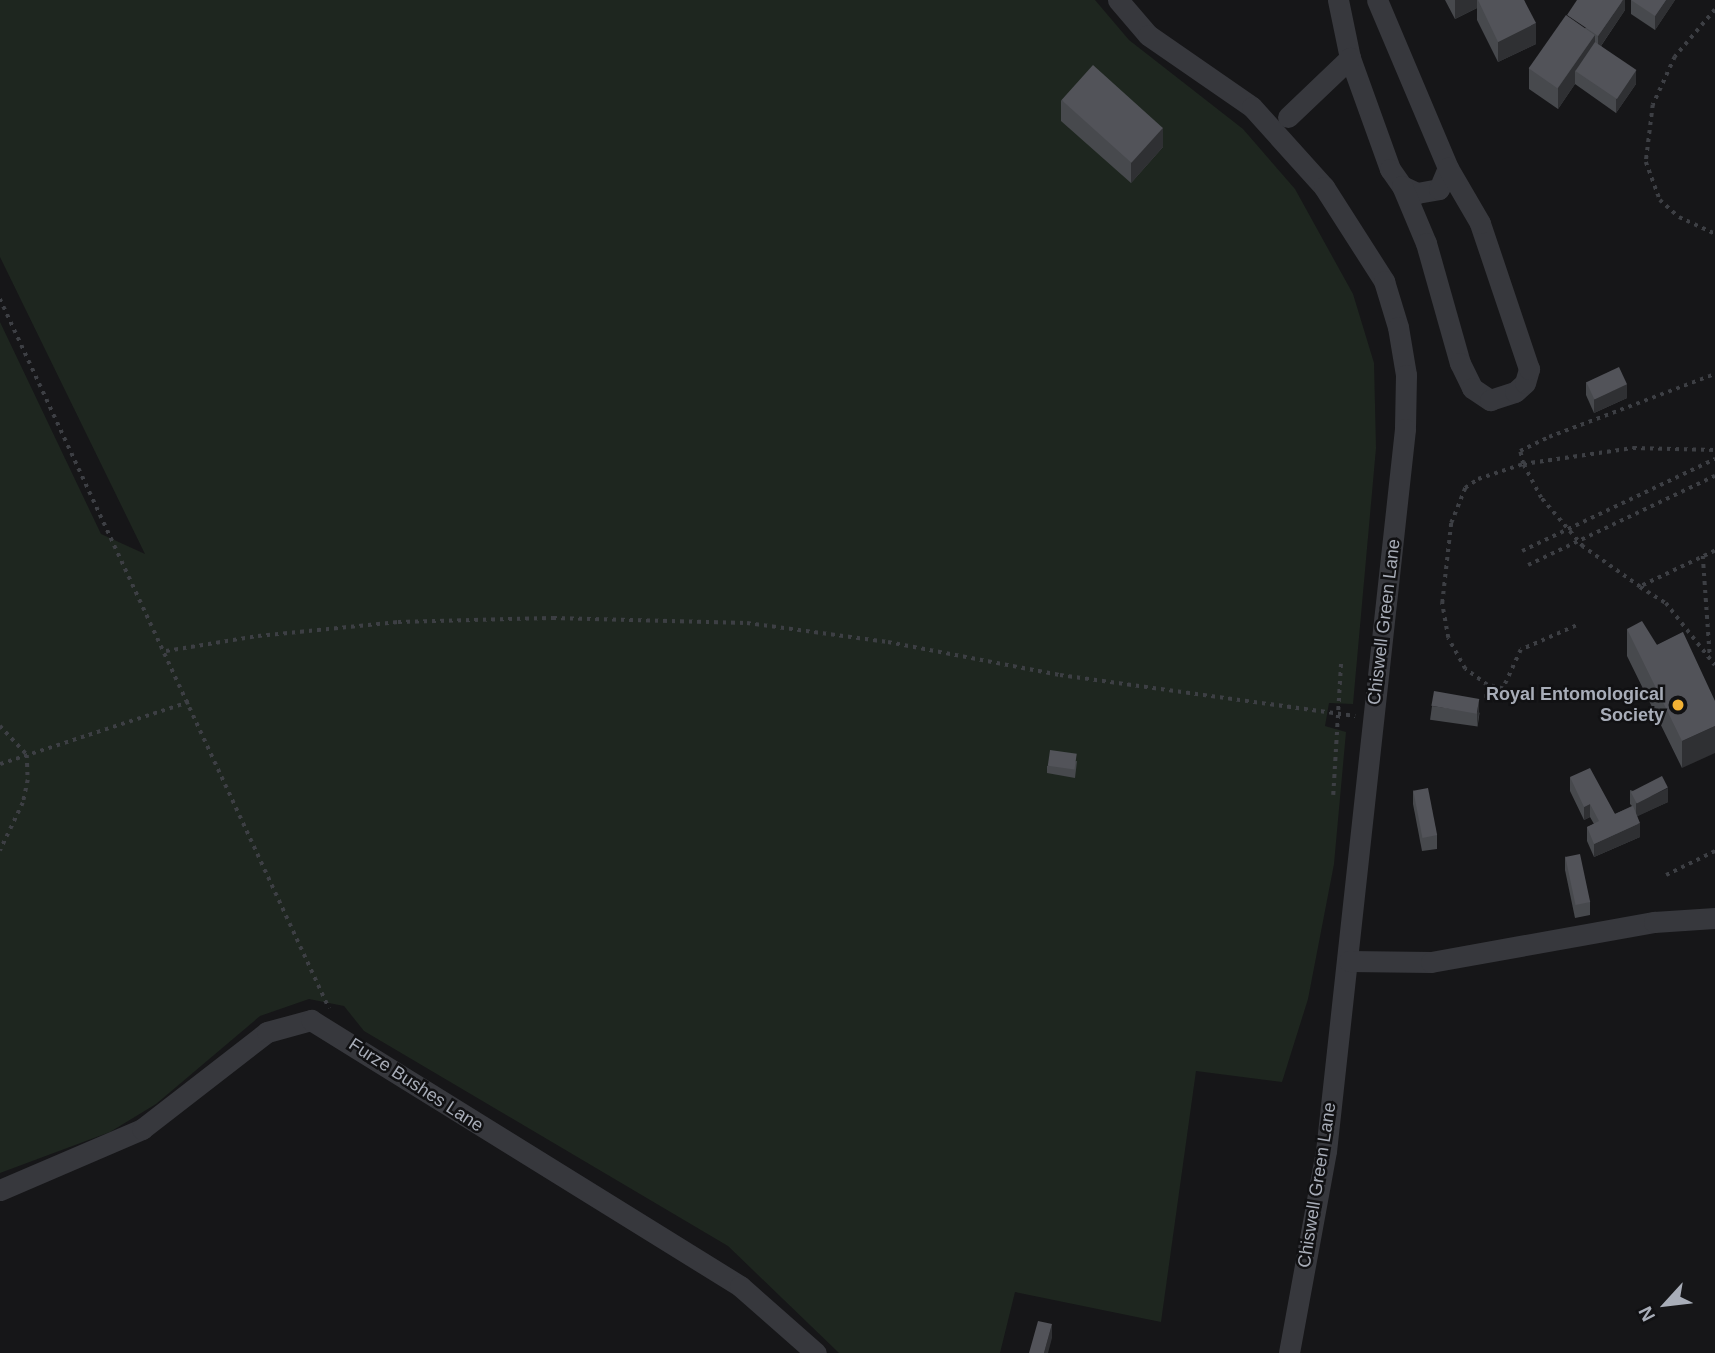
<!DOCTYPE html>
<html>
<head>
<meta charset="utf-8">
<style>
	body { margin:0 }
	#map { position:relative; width:1715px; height:1353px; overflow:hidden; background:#161618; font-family:Arial,sans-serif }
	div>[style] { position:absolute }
	.green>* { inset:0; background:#1e261f }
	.path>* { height:3.5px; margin-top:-1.75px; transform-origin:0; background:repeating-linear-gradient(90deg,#3d3f44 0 3.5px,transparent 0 8.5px) }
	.minor>* { height:21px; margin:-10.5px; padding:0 10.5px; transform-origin:10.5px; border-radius:10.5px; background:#37383d }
	.wall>* { inset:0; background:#47494d; transform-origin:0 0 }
	.shaded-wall>* { inset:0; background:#2f3033 }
	.building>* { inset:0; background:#525359; transform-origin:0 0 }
	.dots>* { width:19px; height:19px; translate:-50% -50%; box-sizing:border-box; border:4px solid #111113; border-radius:50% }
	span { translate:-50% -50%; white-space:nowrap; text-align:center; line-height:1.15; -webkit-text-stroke:5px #111113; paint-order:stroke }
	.street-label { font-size:18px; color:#a8adb8 }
	.poi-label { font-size:18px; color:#a8adb8; font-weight:700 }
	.right { translate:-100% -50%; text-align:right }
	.north { position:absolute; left:1631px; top:1269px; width:70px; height:70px; -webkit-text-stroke:5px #111113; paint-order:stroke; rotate:243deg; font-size:19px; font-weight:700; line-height:28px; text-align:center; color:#a8adb8 }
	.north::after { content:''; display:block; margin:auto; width:24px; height:32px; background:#a8adb8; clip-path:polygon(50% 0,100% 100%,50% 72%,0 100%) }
</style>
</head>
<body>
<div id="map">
	<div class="green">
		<i style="clip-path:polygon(0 0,1095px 0,1129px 40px,1243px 129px,1295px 189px,1353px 294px,1374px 363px,1376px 448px,1353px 704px,1329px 703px,1325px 726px,1346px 732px,1334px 864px,1308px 999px,1282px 1082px,1196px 1071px,1161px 1322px,1015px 1292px,1000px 1353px,839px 1353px,728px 1246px,364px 1031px,344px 1006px,309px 999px,260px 1016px,156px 1104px,110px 1132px,0 1173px,0 322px,101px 534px,145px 554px,0 257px)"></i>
	</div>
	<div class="path">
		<i style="left:1715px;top:10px;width:62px;rotate:130.4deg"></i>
		<i style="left:1675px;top:57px;width:53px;rotate:114.6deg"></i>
		<i style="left:1653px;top:105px;width:57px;rotate:97deg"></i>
		<i style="left:1646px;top:162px;width:40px;rotate:69.8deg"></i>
		<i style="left:1660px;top:200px;width:25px;rotate:42deg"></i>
		<i style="left:1679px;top:217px;width:40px;rotate:25deg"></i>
		<i style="left:0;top:299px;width:782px;rotate:65.11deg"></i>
		<i style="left:1522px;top:551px;width:214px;rotate:-25.5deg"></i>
		<i style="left:1715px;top:551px;width:83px;rotate:154.4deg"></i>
		<i style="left:1640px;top:587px;width:31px;rotate:32deg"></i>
		<i style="left:1666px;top:603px;width:79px;rotate:51.7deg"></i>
		<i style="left:1703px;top:556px;width:101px;rotate:86deg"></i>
		<i style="left:1528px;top:565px;width:207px;rotate:-25.5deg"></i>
		<i style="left:1640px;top:587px;width:70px;rotate:-144.9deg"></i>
		<i style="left:1583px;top:547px;width:65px;rotate:-130.6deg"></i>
		<i style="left:1541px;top:498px;width:38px;rotate:-118deg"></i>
		<i style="left:1523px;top:464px;width:111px;rotate:-8.3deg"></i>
		<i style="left:1633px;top:448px;width:82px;rotate:1.4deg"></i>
		<i style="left:1576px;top:626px;width:60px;rotate:156.4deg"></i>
		<i style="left:1521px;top:650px;width:43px;rotate:114.8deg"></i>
		<i style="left:1503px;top:689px;width:16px;rotate:-166deg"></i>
		<i style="left:1487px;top:685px;width:27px;rotate:-144deg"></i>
		<i style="left:1465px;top:669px;width:35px;rotate:-119deg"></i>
		<i style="left:1448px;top:638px;width:36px;rotate:-100deg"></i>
		<i style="left:1442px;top:603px;width:81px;rotate:-83.6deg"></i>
		<i style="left:1451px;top:523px;width:38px;rotate:-68deg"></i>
		<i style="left:1465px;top:488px;width:16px;rotate:-35deg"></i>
		<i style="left:1478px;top:479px;width:47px;rotate:-18.4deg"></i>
		<i style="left:1523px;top:464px;width:13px;rotate:-103deg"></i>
		<i style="left:1520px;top:451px;width:32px;rotate:-26deg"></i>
		<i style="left:1549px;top:437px;width:178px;rotate:-20.8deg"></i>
		<i style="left:166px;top:651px;width:93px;rotate:-9.3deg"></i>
		<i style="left:258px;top:636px;width:141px;rotate:-5.7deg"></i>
		<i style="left:398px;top:622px;width:155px;rotate:-1.5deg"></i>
		<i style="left:553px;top:618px;width:194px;rotate:1.5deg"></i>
		<i style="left:747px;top:623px;width:142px;rotate:7.7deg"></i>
		<i style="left:888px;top:642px;width:175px;rotate:10.9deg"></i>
		<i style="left:1060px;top:675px;width:298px;rotate:7.9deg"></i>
		<i style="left:1486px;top:698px;width:13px;rotate:-86deg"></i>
		<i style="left:0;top:726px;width:40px;rotate:47deg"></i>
		<i style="left:27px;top:755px;width:25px;rotate:88deg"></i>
		<i style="left:28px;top:780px;width:24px;rotate:102deg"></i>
		<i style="left:23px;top:803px;width:53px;rotate:115.6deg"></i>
		<i style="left:0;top:764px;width:199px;rotate:-18.2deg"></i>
		<i style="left:1333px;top:795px;width:136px;rotate:-86.6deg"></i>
		<i style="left:1666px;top:875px;width:55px;rotate:-26.1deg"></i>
	</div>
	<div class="minor">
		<i style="left:1118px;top:0;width:46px;rotate:49.4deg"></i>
		<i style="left:1148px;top:35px;width:126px;rotate:34.7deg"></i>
		<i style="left:1252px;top:107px;width:108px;rotate:48deg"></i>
		<i style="left:1324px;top:187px;width:112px;rotate:57.4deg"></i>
		<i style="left:1384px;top:281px;width:48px;rotate:73.1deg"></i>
		<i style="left:1398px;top:327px;width:49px;rotate:80.5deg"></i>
		<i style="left:1406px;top:375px;width:54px;rotate:91.1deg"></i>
		<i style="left:1405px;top:429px;width:726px;rotate:96.24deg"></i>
		<i style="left:1326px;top:1151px;width:205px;rotate:100.4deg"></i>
		<i style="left:1338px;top:0;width:59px;rotate:78.3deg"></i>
		<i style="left:1350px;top:58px;width:118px;rotate:70.2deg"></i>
		<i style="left:1390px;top:169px;width:21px;rotate:55deg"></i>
		<i style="left:1402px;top:186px;width:17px;rotate:25deg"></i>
		<i style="left:1417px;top:193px;width:22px;rotate:-10deg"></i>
		<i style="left:1439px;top:189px;width:23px;rotate:-67deg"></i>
		<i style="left:1448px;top:168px;width:182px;rotate:-112.9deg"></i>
		<i style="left:1288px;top:117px;width:86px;rotate:-43.6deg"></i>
		<i style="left:1402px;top:186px;width:62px;rotate:67.2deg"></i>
		<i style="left:1426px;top:243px;width:125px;rotate:74.2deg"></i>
		<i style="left:1460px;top:363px;width:28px;rotate:64deg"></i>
		<i style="left:1472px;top:388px;width:22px;rotate:34deg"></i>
		<i style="left:1490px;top:400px;width:26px;rotate:-18deg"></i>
		<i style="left:1515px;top:392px;width:13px;rotate:-42deg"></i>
		<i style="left:1525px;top:383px;width:15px;rotate:-74deg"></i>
		<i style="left:1529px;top:369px;width:154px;rotate:-108.6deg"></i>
		<i style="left:1480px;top:223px;width:64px;rotate:-120.2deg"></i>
		<i style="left:1349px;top:961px;width:82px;rotate:0.7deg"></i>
		<i style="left:1431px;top:962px;width:227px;rotate:-10.2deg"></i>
		<i style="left:1654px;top:922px;width:61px;rotate:-3.8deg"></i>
		<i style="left:0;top:1190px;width:155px;rotate:-23.2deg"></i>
		<i style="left:142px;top:1129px;width:158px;rotate:-37.8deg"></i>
		<i style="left:267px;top:1032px;width:46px;rotate:-15.3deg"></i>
		<i style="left:311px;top:1020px;width:505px;rotate:31.8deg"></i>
		<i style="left:740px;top:1286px;width:101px;rotate:41.4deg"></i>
	</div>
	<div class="wall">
		<i style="clip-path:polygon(1445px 0,1524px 0,1536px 44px,1498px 62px,1477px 20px,1477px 8px,1455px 19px)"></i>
		<i style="clip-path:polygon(1625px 0,1625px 10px,1601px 46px,1636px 84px,1616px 113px,1575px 84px,1558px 109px,1529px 89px,1529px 68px)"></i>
		<i style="clip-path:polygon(1631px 0,1675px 0,1655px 30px,1631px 14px)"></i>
		<i style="clip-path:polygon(1061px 100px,1163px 147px,1131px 183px,1061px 121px)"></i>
		<i style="clip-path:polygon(1586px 382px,1627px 398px,1594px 413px,1586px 395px)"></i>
		<i style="clip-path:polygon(1627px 629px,1657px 645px,1683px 632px,1682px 768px,1627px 656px)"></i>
		<i style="left:1432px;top:706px;width:48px;height:14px;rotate:8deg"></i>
		<i style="clip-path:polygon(1077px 761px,1075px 778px,1047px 773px,1047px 766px)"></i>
		<i style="clip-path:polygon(1570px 777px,1615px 814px,1632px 806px,1630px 804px,1630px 790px,1668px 802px,1637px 816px,1640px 837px,1594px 857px,1587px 841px,1587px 827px,1594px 824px,1590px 817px,1584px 820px,1570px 791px)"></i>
		<i style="clip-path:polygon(1413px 790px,1437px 835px,1437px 849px,1422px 851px,1413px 804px)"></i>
		<i style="clip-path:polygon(1565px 856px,1590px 902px,1590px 915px,1575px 918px,1565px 870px)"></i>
	</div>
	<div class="shaded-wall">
		<i style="clip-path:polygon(1455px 0,1477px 0,1477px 8px,1455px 19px)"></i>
		<i style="clip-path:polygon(1623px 0,1625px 0,1625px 10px,1598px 50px,1598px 36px)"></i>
		<i style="clip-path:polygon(1666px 0,1675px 0,1655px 30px,1655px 16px)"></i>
		<i style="clip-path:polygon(1536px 23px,1536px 44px,1498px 62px,1498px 42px)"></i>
		<i style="clip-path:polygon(1595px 35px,1595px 56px,1575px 71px,1575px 84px,1558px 109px,1558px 88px)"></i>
		<i style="clip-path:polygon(1636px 70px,1636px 84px,1616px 113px,1616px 99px)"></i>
		<i style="clip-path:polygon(1163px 127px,1163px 147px,1131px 183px,1131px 162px)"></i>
		<i style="clip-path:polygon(1627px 384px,1627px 398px,1594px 413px,1594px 399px)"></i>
		<i style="clip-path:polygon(1479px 699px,1479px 713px,1477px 728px,1477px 714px)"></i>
		<i style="clip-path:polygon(1715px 726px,1715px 753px,1682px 768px,1682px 741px)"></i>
		<i style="clip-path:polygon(1668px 788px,1668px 802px,1636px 817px,1636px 803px)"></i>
		<i style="clip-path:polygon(1590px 804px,1590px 817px,1584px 820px,1584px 807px)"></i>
		<i style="clip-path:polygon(1640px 823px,1640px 837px,1594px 857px,1594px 844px)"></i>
		<i style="clip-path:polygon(1052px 1324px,1052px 1338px,1048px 1353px,1044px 1353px)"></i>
	</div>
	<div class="building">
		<i style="clip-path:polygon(1478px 0,1524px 0,1536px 23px,1498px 42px)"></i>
		<i style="clip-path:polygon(1577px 0,1623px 0,1598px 36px,1567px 15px)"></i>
		<i style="clip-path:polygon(1631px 0,1666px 0,1655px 16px)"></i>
		<i style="left:1566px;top:15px;width:35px;height:65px;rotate:35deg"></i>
		<i style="left:1595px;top:42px;width:50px;height:35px;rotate:34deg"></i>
		<i style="left:1093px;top:65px;width:94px;height:47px;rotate:42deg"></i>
		<i style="left:1619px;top:367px;width:19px;height:36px;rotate:65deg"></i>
		<i style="clip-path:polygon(1642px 621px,1657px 645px,1683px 632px,1715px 701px,1715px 726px,1682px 741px,1627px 629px)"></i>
		<i style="left:1434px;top:691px;width:46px;height:15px;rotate:10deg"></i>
		<i style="left:1050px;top:750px;width:27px;height:16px;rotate:8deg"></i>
		<i style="clip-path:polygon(1590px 768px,1615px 814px,1633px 806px,1640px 823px,1594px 844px,1587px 827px,1599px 821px,1590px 804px,1584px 807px,1570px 777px)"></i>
		<i style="left:1662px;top:776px;width:13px;height:35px;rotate:63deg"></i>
		<i style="left:1428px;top:788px;width:48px;height:15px;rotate:79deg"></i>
		<i style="left:1580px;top:854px;width:49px;height:15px;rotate:78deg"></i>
		<i style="clip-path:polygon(1038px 1321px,1052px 1324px,1044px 1353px,1029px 1353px)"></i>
	</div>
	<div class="dots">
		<i style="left:1678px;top:705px;background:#f2b134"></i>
	</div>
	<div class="street-label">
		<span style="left:1384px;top:622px;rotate:-83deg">Chiswell Green Lane</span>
		<span style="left:416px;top:1085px;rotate:33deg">Furze Bushes Lane</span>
		<span style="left:1317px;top:1185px;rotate:-81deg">Chiswell Green Lane</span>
	</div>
	<div class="poi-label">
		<span class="right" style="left:1664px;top:705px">Royal Entomological<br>Society</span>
	</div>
	<div class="north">N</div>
</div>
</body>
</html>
